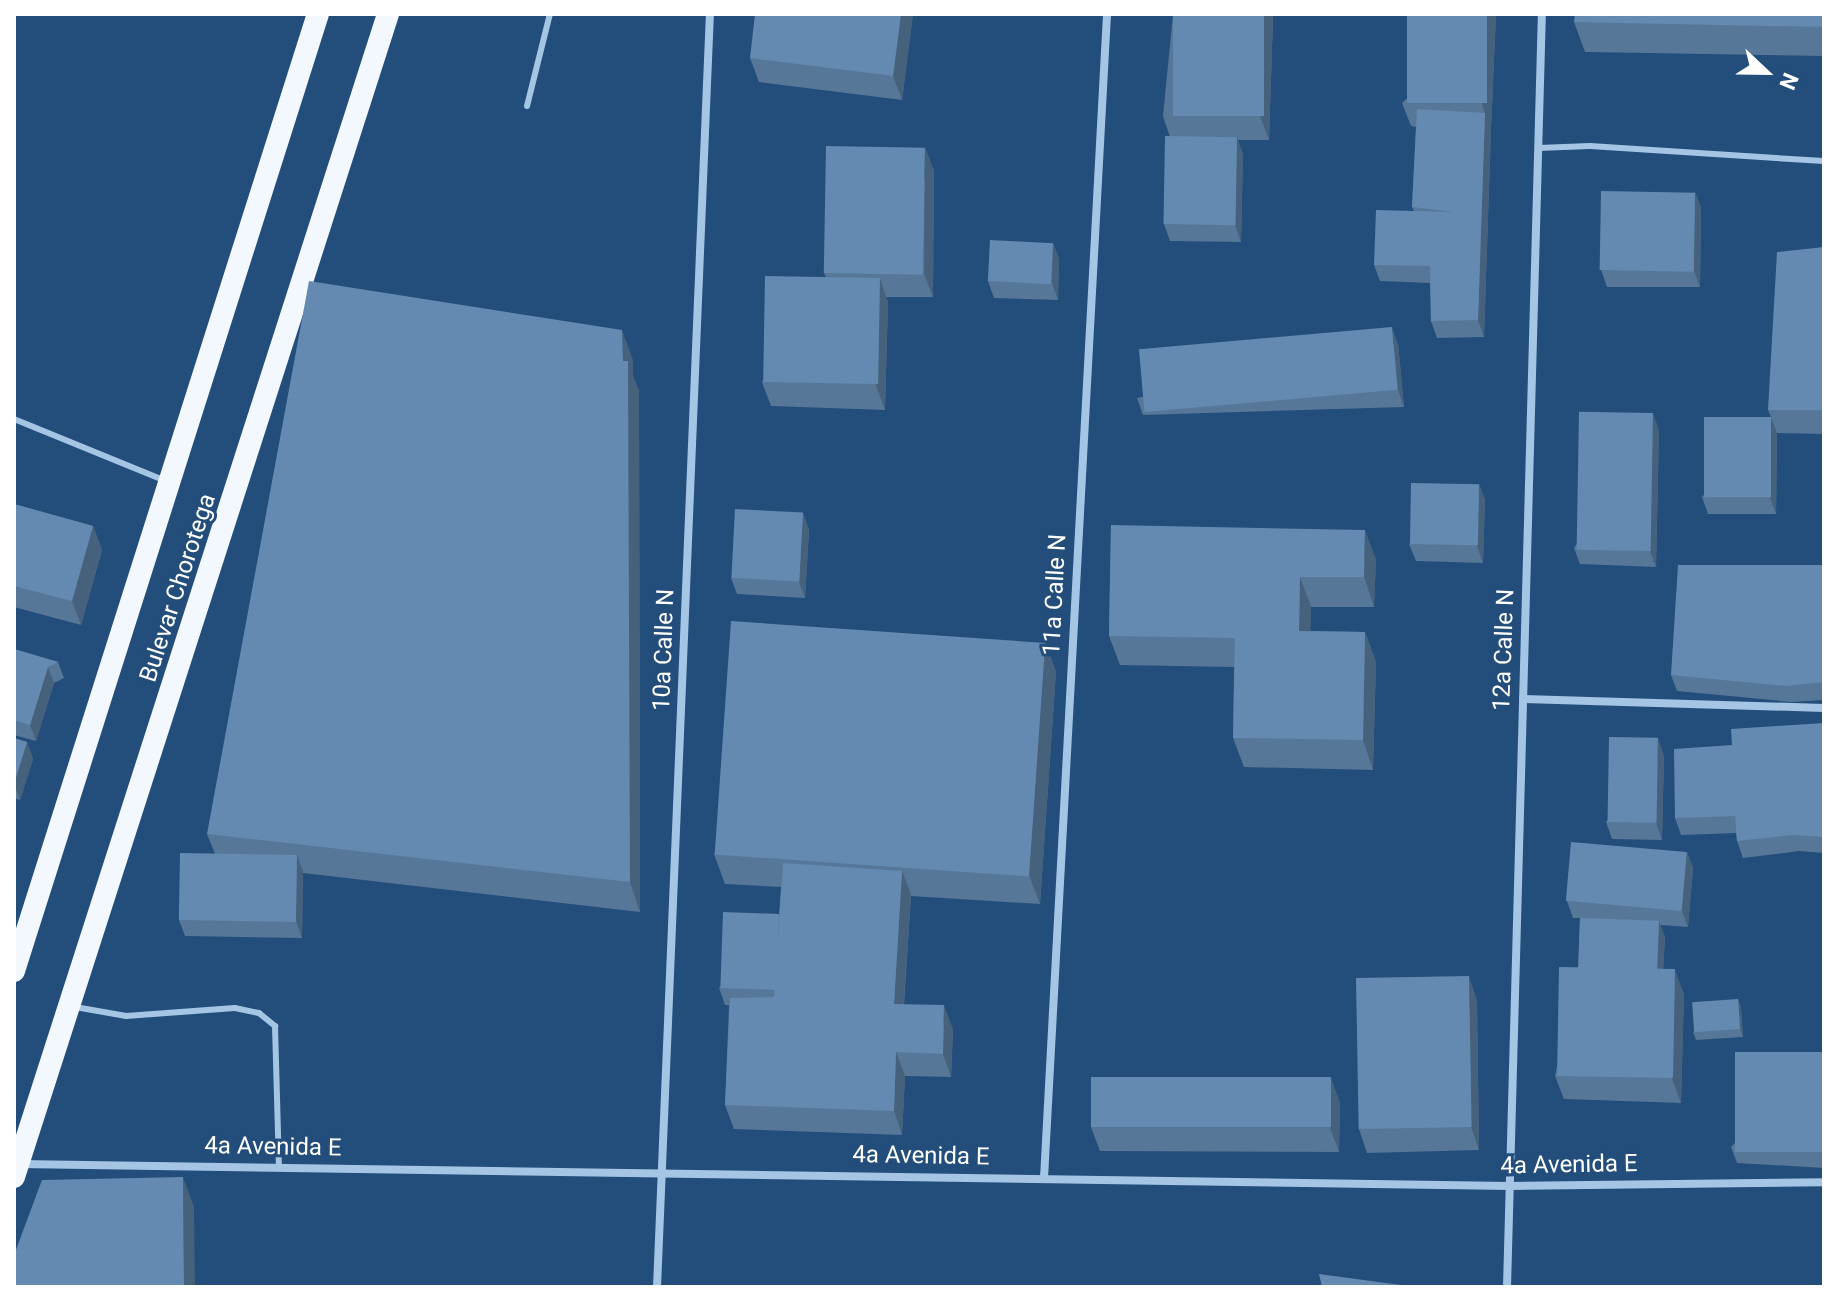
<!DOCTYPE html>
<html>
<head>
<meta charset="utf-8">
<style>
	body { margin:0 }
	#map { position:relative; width:1838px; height:1301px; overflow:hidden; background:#234d7a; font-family:Roboto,sans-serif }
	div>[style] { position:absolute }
	.service>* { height:6px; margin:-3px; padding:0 3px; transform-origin:3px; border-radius:3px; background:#a5c5e5 }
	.minor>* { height:8px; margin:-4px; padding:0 4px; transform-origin:4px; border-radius:4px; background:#a5c5e5 }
	.trunk>* { height:22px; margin:-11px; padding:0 11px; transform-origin:11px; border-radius:11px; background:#f2f8fe }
	.wall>* { inset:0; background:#567798 }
	.shaded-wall>* { inset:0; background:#46617c }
	.building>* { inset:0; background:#648ab1; transform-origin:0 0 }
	span { translate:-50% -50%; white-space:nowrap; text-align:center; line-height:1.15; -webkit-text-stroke:6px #234d7a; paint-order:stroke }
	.street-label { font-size:24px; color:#fff }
	.frame { position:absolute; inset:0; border:16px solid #fff; pointer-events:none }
	.north { position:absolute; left:1726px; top:32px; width:80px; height:80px; -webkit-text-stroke:6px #234d7a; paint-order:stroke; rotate:112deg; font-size:22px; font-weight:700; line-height:32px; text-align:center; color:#fff }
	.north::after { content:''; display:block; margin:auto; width:28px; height:36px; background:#fff; clip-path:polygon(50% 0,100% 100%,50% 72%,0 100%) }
</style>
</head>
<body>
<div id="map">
	<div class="service">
		<i style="left:527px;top:106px;width:95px;rotate:-76deg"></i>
		<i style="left:1538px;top:148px;width:52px;rotate:-2.2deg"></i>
		<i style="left:1590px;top:146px;width:234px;rotate:3.7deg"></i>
		<i style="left:14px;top:419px;width:164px;rotate:22.2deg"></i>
		<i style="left:75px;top:1007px;width:52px;rotate:10deg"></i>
		<i style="left:126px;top:1016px;width:109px;rotate:-4.2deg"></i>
		<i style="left:235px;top:1008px;width:25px;rotate:12deg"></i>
		<i style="left:259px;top:1013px;width:21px;rotate:39deg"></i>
		<i style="left:275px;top:1026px;width:141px;rotate:88.4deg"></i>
	</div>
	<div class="minor">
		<i style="left:1523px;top:699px;width:301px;rotate:1.7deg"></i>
		<i style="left:19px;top:1164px;width:1491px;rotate:0.85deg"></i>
		<i style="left:1510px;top:1186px;width:314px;rotate:-0.7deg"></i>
		<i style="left:1044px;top:1178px;width:1166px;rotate:-86.9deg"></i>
		<i style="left:657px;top:1287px;width:1274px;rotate:-87.62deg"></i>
		<i style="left:1507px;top:1287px;width:1273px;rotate:-88.43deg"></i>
	</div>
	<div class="trunk">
		<i style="left:14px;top:971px;width:1004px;rotate:-72.38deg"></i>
		<i style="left:14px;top:1177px;width:1222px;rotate:-72.17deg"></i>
	</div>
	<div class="wall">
		<i style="clip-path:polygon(913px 14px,902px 100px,759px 82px,750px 58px)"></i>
		<i style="clip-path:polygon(1173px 14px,1272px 14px,1273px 18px,1269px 140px,1237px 140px,1243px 154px,1241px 242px,1170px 241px,1164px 224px,1170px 137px,1163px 116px)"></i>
		<i style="clip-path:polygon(1496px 14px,1491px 129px,1484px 337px,1437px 338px,1431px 321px,1430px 283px,1380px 281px,1374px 265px,1414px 211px,1412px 207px,1416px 127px,1411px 126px,1402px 103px)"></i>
		<i style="clip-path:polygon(1824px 14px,1824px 56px,1585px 52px,1574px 22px)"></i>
		<i style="clip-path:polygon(934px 170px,933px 297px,886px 297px,888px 302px,885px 410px,771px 406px,762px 382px,826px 277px,824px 273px)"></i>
		<i style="clip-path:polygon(1695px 192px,1701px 208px,1700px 287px,1607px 287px,1601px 270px)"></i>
		<i style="clip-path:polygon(1053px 243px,1059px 259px,1058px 300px,994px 298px,988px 281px)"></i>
		<i style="clip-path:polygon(1824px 247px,1824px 434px,1777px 433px,1776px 514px,1708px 514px,1702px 497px,1771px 417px,1768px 410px)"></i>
		<i style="clip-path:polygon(1398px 344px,1404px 407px,1143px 415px,1137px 398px)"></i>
		<i style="clip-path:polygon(633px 360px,633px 376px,639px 391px,640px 912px,303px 873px,302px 938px,185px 936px,179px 920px,215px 854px,207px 834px)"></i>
		<i style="clip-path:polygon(1659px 430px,1656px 567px,1580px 564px,1574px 548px)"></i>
		<i style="clip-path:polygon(1479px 484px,1485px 500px,1483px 563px,1416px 561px,1409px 544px)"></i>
		<i style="clip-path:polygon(14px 504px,93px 526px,102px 550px,81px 625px,14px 607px)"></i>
		<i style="clip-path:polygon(803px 513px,809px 530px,805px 598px,737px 594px,731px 578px)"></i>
		<i style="clip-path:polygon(1111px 525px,1376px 559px,1374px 607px,1311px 607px,1310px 631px,1365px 632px,1376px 662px,1373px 770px,1244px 767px,1233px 738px,1234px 667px,1120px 665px,1109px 636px)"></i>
		<i style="clip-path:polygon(1824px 565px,1824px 700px,1792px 702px,1677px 691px,1671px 675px)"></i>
		<i style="clip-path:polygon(1045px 642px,1056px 672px,1040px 904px,911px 896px,904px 1005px,953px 1029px,951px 1077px,905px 1076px,902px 1135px,734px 1129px,725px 1105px,729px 1005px,725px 1005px,719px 988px,779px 914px,781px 887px,725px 884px,714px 854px)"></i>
		<i style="clip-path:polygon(14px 649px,58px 662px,64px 678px,54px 683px,36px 741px,14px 735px)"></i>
		<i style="clip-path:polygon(1824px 723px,1824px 853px,1799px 851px,1743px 858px,1737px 841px,1736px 833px,1681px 835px,1675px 818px,1732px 745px)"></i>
		<i style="clip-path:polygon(14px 738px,27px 742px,33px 759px,20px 800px,14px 798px)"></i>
		<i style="clip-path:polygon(1664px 755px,1662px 840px,1612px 839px,1606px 822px)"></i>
		<i style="clip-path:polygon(1687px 852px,1693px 868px,1688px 927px,1660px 925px,1665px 937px,1663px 970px,1684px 994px,1681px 1103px,1564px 1099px,1555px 1076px,1578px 968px,1580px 918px,1573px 918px,1567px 901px)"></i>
		<i style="clip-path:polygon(1738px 999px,1741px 1008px,1743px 1037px,1696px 1040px,1693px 1032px)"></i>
		<i style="clip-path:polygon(1477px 1000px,1479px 1150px,1367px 1153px,1359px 1129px)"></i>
		<i style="clip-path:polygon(1824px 1052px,1824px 1168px,1737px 1163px,1731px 1147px)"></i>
		<i style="clip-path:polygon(1340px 1102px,1339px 1152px,1100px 1151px,1091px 1127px)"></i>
	</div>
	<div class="shaded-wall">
		<i style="clip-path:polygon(901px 14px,913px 14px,902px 100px,893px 76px)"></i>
		<i style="clip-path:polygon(1264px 14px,1272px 14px,1273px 18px,1269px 140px,1260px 116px)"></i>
		<i style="clip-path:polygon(1487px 14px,1496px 14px,1491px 129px,1484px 337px,1478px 320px,1485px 113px,1482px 105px)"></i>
		<i style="clip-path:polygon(1237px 137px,1243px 154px,1241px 242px,1235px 225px)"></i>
		<i style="clip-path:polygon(925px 147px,934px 170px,933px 297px,924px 274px)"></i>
		<i style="clip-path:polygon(1695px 192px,1701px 208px,1700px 287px,1694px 271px)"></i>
		<i style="clip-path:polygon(1053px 243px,1059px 259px,1058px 300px,1052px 283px)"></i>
		<i style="clip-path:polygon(880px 279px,888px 302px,885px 410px,876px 386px)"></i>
		<i style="clip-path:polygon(1392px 327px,1398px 344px,1404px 407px,1398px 390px)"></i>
		<i style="clip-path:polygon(622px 330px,633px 360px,633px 376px,639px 391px,640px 912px,630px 882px)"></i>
		<i style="clip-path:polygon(1653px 413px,1659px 430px,1656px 567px,1650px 551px)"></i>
		<i style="clip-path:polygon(1771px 417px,1777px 433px,1776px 514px,1770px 498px)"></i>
		<i style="clip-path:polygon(1479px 484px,1485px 500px,1483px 563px,1477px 546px)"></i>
		<i style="clip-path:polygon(803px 513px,809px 530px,805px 598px,799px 582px)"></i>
		<i style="clip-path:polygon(93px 526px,102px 550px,81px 625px,72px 601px)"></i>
		<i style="clip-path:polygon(1365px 530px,1376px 559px,1374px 607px,1364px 577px)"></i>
		<i style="clip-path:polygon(1300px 577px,1311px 607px,1310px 661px,1299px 631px)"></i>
		<i style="clip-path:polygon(1365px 632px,1376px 662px,1373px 770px,1363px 740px)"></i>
		<i style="clip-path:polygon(1045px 642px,1056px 672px,1040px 904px,1029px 875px)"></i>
		<i style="clip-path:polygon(48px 667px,54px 683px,36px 741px,30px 725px)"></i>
		<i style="clip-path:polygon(1658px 738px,1664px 755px,1662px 840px,1656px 823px)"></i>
		<i style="clip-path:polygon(27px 742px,33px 759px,20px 800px,14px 784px)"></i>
		<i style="clip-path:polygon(1687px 852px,1693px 868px,1688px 927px,1682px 911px)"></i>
		<i style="clip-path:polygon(297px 855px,303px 871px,302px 938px,296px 921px)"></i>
		<i style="clip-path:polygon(902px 871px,911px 894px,902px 1028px,894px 1004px)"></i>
		<i style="clip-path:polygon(1659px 921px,1665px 937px,1662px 994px,1656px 978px)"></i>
		<i style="clip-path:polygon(1675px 970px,1684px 994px,1681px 1103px,1672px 1079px)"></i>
		<i style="clip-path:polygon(1469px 976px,1477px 1000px,1479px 1150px,1471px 1127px)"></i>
		<i style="clip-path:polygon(1738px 999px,1741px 1008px,1743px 1037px,1740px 1029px)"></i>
		<i style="clip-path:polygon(944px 1005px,953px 1029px,951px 1077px,943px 1054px)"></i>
		<i style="clip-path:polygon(896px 1052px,905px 1076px,902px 1135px,894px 1111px)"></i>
		<i style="clip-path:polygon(1331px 1078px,1340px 1102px,1339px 1152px,1330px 1128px)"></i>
		<i style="clip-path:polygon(183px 1177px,194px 1207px,195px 1287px,184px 1287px)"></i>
	</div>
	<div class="building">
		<i style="clip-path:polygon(755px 14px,901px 14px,893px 76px,750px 58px)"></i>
		<i style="left:1173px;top:14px;width:91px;height:102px"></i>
		<i style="left:1407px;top:14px;width:80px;height:89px"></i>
		<i style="clip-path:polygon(1575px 14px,1824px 14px,1823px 27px,1574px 22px)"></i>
		<i style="clip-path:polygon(1417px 109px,1485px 113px,1478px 320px,1431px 321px,1430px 266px,1374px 265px,1376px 210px,1455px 212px,1412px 207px)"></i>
		<i style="left:1165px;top:136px;width:72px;height:88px;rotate:1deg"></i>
		<i style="left:826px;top:146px;width:99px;height:127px;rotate:1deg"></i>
		<i style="left:1601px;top:191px;width:94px;height:79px;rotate:1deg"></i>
		<i style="left:990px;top:240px;width:63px;height:41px;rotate:3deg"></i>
		<i style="clip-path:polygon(1824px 247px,1824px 410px,1768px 410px,1777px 252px)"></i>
		<i style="left:765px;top:276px;width:115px;height:106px;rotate:1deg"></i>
		<i style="clip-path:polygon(309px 281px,622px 330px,623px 361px,628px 361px,630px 882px,207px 834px)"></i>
		<i style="left:1392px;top:327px;width:63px;height:254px;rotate:85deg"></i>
		<i style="left:1653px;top:413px;width:138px;height:74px;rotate:91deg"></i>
		<i style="left:1704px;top:417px;width:67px;height:80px"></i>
		<i style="left:1411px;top:483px;width:68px;height:61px;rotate:1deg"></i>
		<i style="clip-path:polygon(14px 504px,93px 526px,72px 601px,14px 586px)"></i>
		<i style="left:735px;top:509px;width:68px;height:69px;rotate:3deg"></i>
		<i style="clip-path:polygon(1111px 525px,1365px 530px,1364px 577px,1300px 577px,1299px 631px,1365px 632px,1363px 740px,1233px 738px,1235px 638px,1109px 636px)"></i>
		<i style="clip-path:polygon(1678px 565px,1824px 565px,1824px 682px,1786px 686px,1671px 675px)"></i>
		<i style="left:731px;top:621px;width:315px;height:234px;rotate:4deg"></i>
		<i style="clip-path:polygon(14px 649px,58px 662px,48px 667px,30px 725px,14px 720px)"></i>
		<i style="clip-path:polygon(1824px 723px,1824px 837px,1793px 835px,1737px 841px,1735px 816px,1675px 818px,1674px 749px,1732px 745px,1731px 729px)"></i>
		<i style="left:1609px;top:737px;width:49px;height:85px;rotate:1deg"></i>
		<i style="clip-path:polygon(14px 738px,27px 742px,14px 784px)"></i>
		<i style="left:1571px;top:842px;width:116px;height:59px;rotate:5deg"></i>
		<i style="left:180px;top:853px;width:117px;height:67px;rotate:1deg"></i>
		<i style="clip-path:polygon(783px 863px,902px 871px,894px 1004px,944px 1005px,943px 1054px,896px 1052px,894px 1111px,725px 1105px,730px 998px,774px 997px)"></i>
		<i style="left:723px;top:912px;width:56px;height:76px;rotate:2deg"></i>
		<i style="left:1580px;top:918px;width:79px;height:50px;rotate:2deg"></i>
		<i style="left:1559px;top:967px;width:116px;height:109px;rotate:1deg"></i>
		<i style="left:1469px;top:976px;width:151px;height:113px;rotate:89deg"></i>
		<i style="left:1738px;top:999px;width:30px;height:46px;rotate:86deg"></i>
		<i style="left:1824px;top:1052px;width:100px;height:89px;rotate:90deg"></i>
		<i style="left:1091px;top:1077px;width:240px;height:50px"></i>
		<i style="clip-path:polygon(183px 1177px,184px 1287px,14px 1287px,14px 1255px,42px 1180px)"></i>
		<i style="clip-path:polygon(1319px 1274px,1416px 1287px,1322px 1287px)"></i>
	</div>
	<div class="street-label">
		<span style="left:178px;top:588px;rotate:-72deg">Bulevar Chorotega</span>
		<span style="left:1055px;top:595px;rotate:-87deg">11a Calle N</span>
		<span style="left:664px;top:650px;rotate:-88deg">10a Calle N</span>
		<span style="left:1504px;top:650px;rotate:-88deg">12a Calle N</span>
		<span style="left:273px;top:1147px;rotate:1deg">4a Avenida E</span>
		<span style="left:921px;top:1156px;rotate:1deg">4a Avenida E</span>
		<span style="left:1569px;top:1165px;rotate:-1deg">4a Avenida E</span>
	</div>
	<div class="frame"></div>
	<div class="north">N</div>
</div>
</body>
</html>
